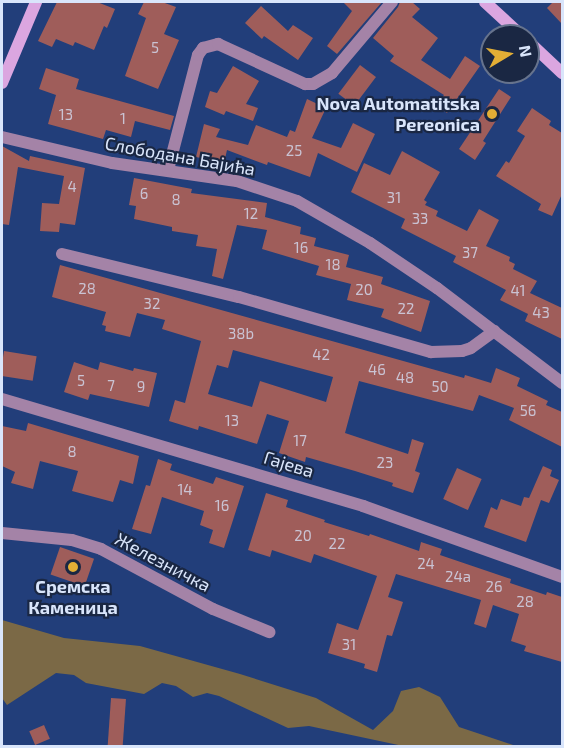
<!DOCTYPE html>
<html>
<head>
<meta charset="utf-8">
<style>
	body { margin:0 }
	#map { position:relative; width:564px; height:748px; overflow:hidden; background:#223e7a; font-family:"Exo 2",sans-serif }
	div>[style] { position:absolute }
	.green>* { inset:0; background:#7b6946 }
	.building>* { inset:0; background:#9f5d5a; transform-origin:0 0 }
	.street>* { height:12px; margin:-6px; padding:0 6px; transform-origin:6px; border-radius:6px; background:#a483a7 }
	.secondary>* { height:12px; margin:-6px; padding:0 6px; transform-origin:6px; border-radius:6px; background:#dba6e0 }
	.dots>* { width:16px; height:16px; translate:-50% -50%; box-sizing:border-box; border:3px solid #1a2743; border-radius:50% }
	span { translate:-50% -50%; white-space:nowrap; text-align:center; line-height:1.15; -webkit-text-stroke:4.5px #1a2743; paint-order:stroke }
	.number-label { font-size:15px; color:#cac3d3 }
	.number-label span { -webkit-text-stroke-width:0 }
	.poi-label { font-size:18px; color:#d9e5fb; font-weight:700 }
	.right { translate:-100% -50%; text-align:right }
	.street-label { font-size:18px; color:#d9e5fb }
	.frame { position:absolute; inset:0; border:3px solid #d9e5fb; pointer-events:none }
	.north { position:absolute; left:480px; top:24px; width:60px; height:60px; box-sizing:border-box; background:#1a2743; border:2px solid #66738d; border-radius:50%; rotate:80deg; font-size:16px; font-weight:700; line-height:24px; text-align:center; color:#d9e5fb }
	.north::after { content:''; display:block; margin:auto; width:21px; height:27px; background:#e3ae35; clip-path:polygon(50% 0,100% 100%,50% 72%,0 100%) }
</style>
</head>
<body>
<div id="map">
	<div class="green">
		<i style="clip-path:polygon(2px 620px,64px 638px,140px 646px,240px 674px,316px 698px,373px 730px,393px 711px,401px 691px,419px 687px,440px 697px,459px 727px,516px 746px,403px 746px,309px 726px,288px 728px,219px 696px,207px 693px,193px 697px,176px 686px,162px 683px,144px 694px,86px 683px,74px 675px,56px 673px,7px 705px,2px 698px)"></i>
	</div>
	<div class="building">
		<i style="clip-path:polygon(57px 2px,97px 2px,115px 9px,107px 28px,104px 26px,94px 50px,75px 42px,73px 46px,56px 39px,52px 47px,38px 41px)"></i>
		<i style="clip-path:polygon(144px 2px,162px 2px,176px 7px,164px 34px,179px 40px,158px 89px,125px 76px,146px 18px,138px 14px)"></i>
		<i style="clip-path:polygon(343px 2px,382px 2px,337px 54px,327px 46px,352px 11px)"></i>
		<i style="clip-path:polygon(400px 2px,412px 2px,420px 9px,412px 17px,438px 38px,421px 60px,450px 79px,465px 56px,480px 66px,447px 113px,436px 105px,444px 95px,390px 61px,394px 56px,373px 38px,398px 7px)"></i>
		<i style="clip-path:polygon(553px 2px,562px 2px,562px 24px,547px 8px)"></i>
		<i style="clip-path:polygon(261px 6px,288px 31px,293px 25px,313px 38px,298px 60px,264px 36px,262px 39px,245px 23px)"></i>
		<i style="left:360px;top:65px;width:20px;height:36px;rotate:37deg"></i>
		<i style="clip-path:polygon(233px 66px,259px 81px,246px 104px,258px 108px,253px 121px,226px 111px,224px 115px,205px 107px,210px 91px,217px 93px)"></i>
		<i style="clip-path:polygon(46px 68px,79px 79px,76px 89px,174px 116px,170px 130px,135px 121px,131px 137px,106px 130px,103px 139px,48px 124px,56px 95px,39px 89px)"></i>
		<i style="clip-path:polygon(499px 89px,511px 97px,483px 141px,486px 143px,475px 160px,459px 149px)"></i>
		<i style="clip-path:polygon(307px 99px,326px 108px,312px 138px,341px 148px,353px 123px,375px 134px,357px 172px,318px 153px,310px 177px,268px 162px,267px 165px,227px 150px,224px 163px,196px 157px,204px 124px,220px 129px,216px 137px,248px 145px,256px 125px,287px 137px,290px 130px,295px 132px)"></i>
		<i style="clip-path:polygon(532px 108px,551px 121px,549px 125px,562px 133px,562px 194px,552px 216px,538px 210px,541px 204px,496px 176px,506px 161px,509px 163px,525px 136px,517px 131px)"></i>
		<i style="clip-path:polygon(2px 146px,29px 161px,30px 156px,85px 168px,75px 225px,60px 223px,59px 232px,40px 231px,42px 203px,59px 204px,64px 176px,18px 167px,9px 225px,2px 224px)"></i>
		<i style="clip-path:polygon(402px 151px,440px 172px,424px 200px,427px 202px,425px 205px,438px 211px,436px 216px,467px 231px,479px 209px,499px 220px,486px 246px,510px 257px,509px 261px,515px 264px,513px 269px,537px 281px,530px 293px,562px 308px,562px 339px,525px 321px,528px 314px,500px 300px,506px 290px,453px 262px,456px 256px,401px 228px,405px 219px,351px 192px,364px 163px,390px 175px)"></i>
		<i style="clip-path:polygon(134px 178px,192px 189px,191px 193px,267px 203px,265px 217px,301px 227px,300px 234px,316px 238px,314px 246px,349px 255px,346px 267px,383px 277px,381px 284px,430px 301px,421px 332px,381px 317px,384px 309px,347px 300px,351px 284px,316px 275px,319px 266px,262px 249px,267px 230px,237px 225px,223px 279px,212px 276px,217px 249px,196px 246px,198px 235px,172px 231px,172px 227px,134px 219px,136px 206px,129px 205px)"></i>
		<i style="clip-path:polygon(evenodd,60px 265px,464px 378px,465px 375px,491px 383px,496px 368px,520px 378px,517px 386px,548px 401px,546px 405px,562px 412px,562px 447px,509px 420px,514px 408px,479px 395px,473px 411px,359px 381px,345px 433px,408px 454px,412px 439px,424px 443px,415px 471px,420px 473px,413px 493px,392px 486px,393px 483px,355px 471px,306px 457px,305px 462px,279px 453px,289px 421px,267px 414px,257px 444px,199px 426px,198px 430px,169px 421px,175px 400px,185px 403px,201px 341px,162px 329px,165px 320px,137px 313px,130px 337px,105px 331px,106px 326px,102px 325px,106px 312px,52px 297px,60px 265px,233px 350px,333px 377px,326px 402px,260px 381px,252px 407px,208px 394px,217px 365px,228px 368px,233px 350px)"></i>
		<i style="left:4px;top:351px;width:33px;height:25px;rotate:9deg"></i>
		<i style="clip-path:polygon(74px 362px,98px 370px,100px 362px,133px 371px,134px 368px,157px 373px,149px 407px,90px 394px,88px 400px,64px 392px)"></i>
		<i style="clip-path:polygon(28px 423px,139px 456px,133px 484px,120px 480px,113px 502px,72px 491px,78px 471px,40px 461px,33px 489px,11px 483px,15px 472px,2px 466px,2px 426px,26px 431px)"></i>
		<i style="clip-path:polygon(158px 459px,172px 464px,170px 470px,213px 484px,216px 477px,244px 486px,224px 548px,209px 543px,213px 530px,200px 525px,204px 511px,162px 497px,151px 534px,132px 529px,146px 485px,150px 486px)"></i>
		<i style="clip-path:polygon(543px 466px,552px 470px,550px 476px,559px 480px,549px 503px,541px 500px,526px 542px,484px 527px,491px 507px,497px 510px,501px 499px,521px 506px,524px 497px,529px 498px)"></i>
		<i style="left:457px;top:468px;width:27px;height:34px;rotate:24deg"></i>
		<i style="clip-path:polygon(266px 493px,288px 500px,286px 507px,325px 520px,324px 522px,369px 536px,370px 534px,419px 551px,421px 542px,442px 549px,440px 555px,511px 579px,510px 583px,546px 595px,547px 592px,562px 597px,562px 662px,524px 651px,526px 646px,511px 641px,519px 614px,493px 605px,486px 628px,474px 624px,481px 600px,396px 574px,388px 597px,403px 602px,392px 636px,387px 635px,377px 672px,364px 668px,365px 664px,328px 653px,337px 623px,358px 630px,377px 576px,314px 554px,311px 563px,272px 550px,270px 557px,248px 550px)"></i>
		<i style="left:60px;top:547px;width:36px;height:29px;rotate:19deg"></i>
		<i style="left:111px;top:698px;width:15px;height:49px;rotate:4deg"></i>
		<i style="left:44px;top:725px;width:15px;height:16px;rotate:67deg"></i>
	</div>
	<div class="street">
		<i style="left:2px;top:137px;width:113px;rotate:13.3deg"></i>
		<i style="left:112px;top:163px;width:126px;rotate:8.2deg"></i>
		<i style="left:237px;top:181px;width:63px;rotate:18.4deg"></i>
		<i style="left:297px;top:201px;width:84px;rotate:29.9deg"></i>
		<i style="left:370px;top:243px;width:81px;rotate:33.9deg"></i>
		<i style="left:437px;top:288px;width:157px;rotate:37.2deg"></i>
		<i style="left:168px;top:170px;width:119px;rotate:-75.4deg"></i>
		<i style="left:198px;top:55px;width:9px;rotate:-54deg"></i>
		<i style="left:203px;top:48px;width:16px;rotate:-15deg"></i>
		<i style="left:218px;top:44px;width:96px;rotate:24.7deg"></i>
		<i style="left:305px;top:84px;width:8px"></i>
		<i style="left:313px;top:84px;width:22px;rotate:-30deg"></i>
		<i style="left:332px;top:73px;width:93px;rotate:-49.8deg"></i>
		<i style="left:62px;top:254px;width:182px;rotate:13.7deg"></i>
		<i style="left:239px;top:297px;width:200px;rotate:16deg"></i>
		<i style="left:431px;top:352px;width:31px;rotate:-2deg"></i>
		<i style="left:462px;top:351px;width:9px;rotate:-18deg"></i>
		<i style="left:471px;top:348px;width:29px;rotate:-36deg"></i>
		<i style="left:2px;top:399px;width:377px;rotate:16.5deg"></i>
		<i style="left:363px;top:506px;width:211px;rotate:19.6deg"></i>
		<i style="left:2px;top:533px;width:70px;rotate:5.7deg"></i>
		<i style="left:72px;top:540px;width:30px;rotate:17deg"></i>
		<i style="left:101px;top:549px;width:127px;rotate:28.2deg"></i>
		<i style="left:213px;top:609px;width:61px;rotate:22.3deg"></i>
	</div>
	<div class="secondary">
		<i style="left:485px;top:2px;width:50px;rotate:42.6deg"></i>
		<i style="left:528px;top:41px;width:47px;rotate:43.3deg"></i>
		<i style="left:2px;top:83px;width:88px;rotate:-67.2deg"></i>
	</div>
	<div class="dots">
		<i style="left:492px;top:114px;background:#e3ae35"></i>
		<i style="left:73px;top:567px;background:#e3ae35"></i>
	</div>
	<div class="number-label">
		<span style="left:155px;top:48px">5</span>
		<span style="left:66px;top:115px">13</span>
		<span style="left:123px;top:119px">1</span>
		<span style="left:294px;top:151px">25</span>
		<span style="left:72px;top:187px">4</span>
		<span style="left:144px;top:194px">6</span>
		<span style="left:394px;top:198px">31</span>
		<span style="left:176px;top:200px">8</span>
		<span style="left:251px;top:214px">12</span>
		<span style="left:420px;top:219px">33</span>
		<span style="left:301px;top:248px">16</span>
		<span style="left:470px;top:253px">37</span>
		<span style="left:333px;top:265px">18</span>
		<span style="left:87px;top:289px">28</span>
		<span style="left:364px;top:290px">20</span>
		<span style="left:518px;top:291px">41</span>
		<span style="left:152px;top:304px">32</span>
		<span style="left:406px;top:309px">22</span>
		<span style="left:541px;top:313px">43</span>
		<span style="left:241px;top:334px">38b</span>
		<span style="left:321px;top:355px">42</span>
		<span style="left:377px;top:370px">46</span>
		<span style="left:405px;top:378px">48</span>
		<span style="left:81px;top:381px">5</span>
		<span style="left:111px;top:386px">7</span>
		<span style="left:141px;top:387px">9</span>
		<span style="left:440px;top:387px">50</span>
		<span style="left:528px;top:411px">56</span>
		<span style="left:232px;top:421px">13</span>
		<span style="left:300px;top:441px">17</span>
		<span style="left:72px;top:452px">8</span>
		<span style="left:385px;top:463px">23</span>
		<span style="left:185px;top:490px">14</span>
		<span style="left:222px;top:506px">16</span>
		<span style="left:303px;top:536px">20</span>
		<span style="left:337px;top:544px">22</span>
		<span style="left:426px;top:564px">24</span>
		<span style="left:458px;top:577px">24a</span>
		<span style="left:494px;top:587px">26</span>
		<span style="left:525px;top:602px">28</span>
		<span style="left:349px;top:645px">31</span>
	</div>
	<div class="poi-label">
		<span class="right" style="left:480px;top:114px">Nova Automatitska<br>Pereonica</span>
		<span style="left:73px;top:597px">Сремска<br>Каменица</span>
	</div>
	<div class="street-label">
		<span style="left:180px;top:156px;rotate:10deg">Слободана Бајића</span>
		<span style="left:289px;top:464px;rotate:17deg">Гајева</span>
		<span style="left:163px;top:562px;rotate:28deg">Железничка</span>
	</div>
	<div class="frame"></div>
	<div class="north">N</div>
</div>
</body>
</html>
